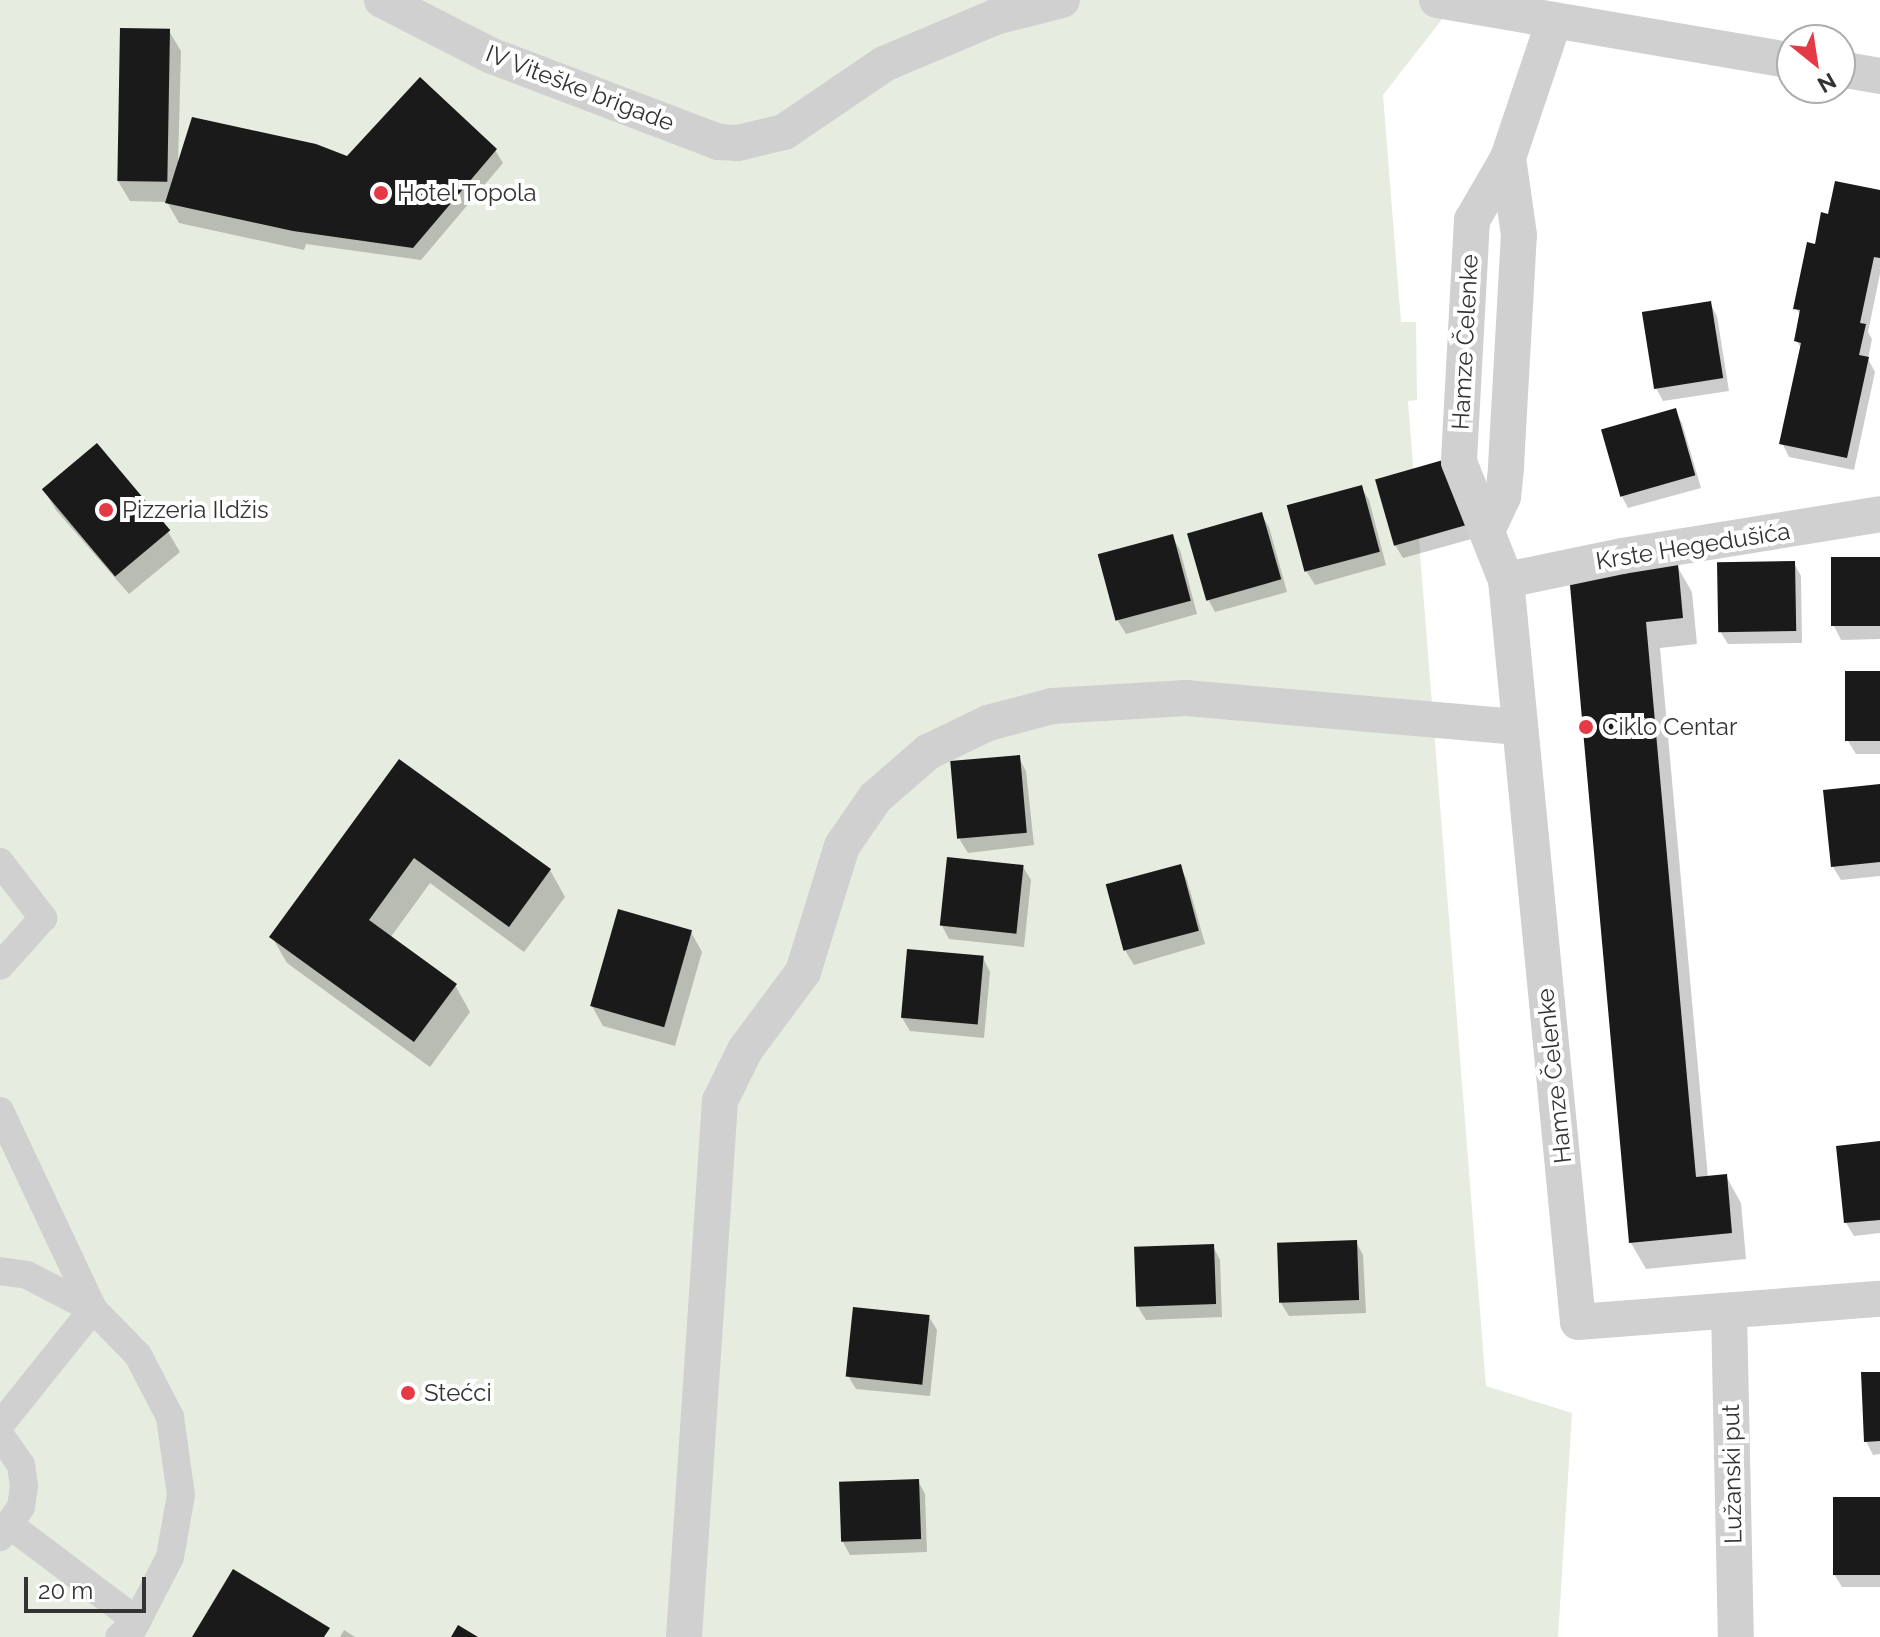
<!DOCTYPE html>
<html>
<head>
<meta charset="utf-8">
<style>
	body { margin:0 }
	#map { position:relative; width:1880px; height:1637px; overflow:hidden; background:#fff; font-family:Raleway,sans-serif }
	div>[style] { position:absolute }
	.green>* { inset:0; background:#e6ecdf }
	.shadow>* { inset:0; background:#0003 }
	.building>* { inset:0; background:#1a1a1a; transform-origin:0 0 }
	.pedestrian>* { height:28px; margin:-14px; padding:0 14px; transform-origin:14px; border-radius:14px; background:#d0d0d0 }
	.minor>* { height:36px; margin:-18px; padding:0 18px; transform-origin:18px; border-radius:18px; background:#d0d0d0 }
	.dots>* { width:22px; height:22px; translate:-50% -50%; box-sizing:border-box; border:4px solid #fff; border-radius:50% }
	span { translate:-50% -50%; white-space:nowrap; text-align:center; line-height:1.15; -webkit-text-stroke:8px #fff; paint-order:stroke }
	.street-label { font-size:24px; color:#333 }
	.poi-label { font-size:24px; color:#333 }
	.left { translate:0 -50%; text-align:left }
	.north { position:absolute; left:1776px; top:24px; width:80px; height:80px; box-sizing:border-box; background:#fff; border:2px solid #adadad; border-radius:50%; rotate:150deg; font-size:22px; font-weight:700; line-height:32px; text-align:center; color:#333 }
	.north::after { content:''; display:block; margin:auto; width:28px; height:36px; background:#e63946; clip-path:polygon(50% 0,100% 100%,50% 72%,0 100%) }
	.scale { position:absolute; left:24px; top:1577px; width:122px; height:36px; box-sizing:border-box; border:4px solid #333; border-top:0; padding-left:10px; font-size:24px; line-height:28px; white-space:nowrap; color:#333; -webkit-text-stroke:6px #fff; paint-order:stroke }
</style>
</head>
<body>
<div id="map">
	<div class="green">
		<i style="clip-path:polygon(0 0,1457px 0,1383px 95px,1401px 322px,1416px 322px,1417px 400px,1408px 401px,1486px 1386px,1572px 1413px,1558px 1637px,0 1637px)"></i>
	</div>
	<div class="shadow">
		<i style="clip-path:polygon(169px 31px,181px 51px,178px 164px,495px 150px,503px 163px,421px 260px,306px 244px,304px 250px,179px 223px,167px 202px,130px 201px,118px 181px)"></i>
		<i style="clip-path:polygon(1880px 192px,1880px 274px,1868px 332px,1872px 339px,1868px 359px,1875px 372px,1854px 470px,1789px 457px,1782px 443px,1802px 350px,1796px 340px,1801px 317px,1796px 308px,1816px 246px,1830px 217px)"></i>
		<i style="clip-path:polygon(1710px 303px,1717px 316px,1729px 391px,1663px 401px,1656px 388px,1644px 313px)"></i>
		<i style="clip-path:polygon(1675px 410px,1682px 423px,1701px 488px,1628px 508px,1621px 495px)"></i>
		<i style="clip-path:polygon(1449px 460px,1475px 538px,1403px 558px,1395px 545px)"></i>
		<i style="clip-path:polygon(1361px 487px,1369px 500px,1386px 565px,1315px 585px,1307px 572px,1289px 507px)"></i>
		<i style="clip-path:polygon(44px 490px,168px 532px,180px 552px,129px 594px,56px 510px)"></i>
		<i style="clip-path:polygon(1261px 514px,1269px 527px,1287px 592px,1215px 612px,1208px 599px)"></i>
		<i style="clip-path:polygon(1172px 536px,1180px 550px,1197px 614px,1126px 634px,1118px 621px)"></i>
		<i style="clip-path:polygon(1880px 559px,1880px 639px,1841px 640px,1834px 626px)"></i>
		<i style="clip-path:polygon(1794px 563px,1801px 576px,1802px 643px,1728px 644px,1720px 631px)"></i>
		<i style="clip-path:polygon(1677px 566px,1692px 592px,1697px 644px,1660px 648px,1708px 1178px,1726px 1176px,1741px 1203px,1746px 1259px,1646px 1269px,1631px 1243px,1571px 576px)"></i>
		<i style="clip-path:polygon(1880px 673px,1880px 754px,1856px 754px,1848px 741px)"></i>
		<i style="clip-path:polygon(1019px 758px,1026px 771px,1034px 845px,968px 853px,960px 840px)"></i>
		<i style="clip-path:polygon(400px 762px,550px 870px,565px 897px,524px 952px,430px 883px,390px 938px,455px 985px,470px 1012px,430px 1067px,287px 963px,272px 937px)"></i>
		<i style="clip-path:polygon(1880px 786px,1880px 876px,1841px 880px,1833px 867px,1826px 792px)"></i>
		<i style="clip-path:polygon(1180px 866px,1187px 880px,1205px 944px,1134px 965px,1126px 952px,1108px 887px)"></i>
		<i style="clip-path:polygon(1023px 867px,1031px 880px,1024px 947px,949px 939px,942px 926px)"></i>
		<i style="clip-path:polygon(691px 932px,702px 952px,675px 1046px,603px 1026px,592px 1006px)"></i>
		<i style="clip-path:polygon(983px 958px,990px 972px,984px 1038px,910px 1031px,902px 1018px)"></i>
		<i style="clip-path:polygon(1880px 1143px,1880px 1233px,1854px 1236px,1846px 1223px)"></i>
		<i style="clip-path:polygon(1356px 1242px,1363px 1255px,1366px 1313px,1289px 1316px,1281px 1303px)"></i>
		<i style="clip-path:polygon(1213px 1246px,1220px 1260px,1222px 1317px,1146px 1320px,1138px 1307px)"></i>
		<i style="clip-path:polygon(929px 1317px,937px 1330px,930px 1396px,856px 1389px,848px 1376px)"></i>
		<i style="clip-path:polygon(1880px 1374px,1880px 1454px,1873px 1455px,1866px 1441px)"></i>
		<i style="clip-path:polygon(918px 1481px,925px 1494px,927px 1552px,850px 1555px,843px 1542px)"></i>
		<i style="clip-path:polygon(1880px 1499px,1880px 1587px,1842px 1587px,1834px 1574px)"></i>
		<i style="clip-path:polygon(344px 1630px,355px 1637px,340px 1637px)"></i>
	</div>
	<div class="building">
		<i style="left:120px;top:28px;width:50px;height:153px;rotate:1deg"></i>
		<i style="clip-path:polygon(420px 77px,497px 149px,413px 248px,293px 231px,165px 203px,192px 117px,316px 144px,347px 156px)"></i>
		<i style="clip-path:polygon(1835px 181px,1880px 190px,1880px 258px,1874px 257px,1860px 323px,1866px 324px,1859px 355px,1869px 357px,1847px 458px,1779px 444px,1801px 343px,1794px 341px,1800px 310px,1793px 309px,1807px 242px,1815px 244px,1821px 212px,1828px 214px)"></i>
		<i style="left:1711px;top:301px;width:78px;height:70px;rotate:81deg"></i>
		<i style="left:1676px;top:408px;width:70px;height:78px;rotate:74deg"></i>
		<i style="left:97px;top:443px;width:114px;height:72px;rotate:50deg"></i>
		<i style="left:1450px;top:458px;width:69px;height:78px;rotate:74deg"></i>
		<i style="left:1362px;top:485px;width:69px;height:78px;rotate:75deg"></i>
		<i style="left:1262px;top:512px;width:70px;height:78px;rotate:74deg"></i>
		<i style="left:1173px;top:534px;width:69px;height:78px;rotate:75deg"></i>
		<i style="left:1880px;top:557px;width:69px;height:49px;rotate:90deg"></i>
		<i style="left:1795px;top:561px;width:70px;height:78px;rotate:89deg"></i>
		<i style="clip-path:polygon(1678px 564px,1683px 618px,1646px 622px,1696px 1177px,1727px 1174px,1732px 1233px,1629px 1243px,1569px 574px)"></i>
		<i style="left:1880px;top:671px;width:70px;height:35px;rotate:90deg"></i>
		<i style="left:1020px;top:755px;width:78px;height:70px;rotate:85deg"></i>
		<i style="clip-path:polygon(399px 759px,551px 869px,509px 927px,414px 858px,369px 920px,457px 984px,414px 1042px,269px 937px)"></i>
		<i style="clip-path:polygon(1880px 784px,1880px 862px,1831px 867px,1823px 790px)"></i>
		<i style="left:947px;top:857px;width:77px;height:69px;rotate:6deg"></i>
		<i style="left:1181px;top:864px;width:69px;height:78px;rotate:75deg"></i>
		<i style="left:618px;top:909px;width:77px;height:101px;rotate:16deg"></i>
		<i style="left:907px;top:949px;width:77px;height:69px;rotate:5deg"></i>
		<i style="clip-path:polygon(1880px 1141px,1880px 1220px,1844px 1223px,1836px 1146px)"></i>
		<i style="left:1357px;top:1240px;width:60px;height:80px;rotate:88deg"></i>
		<i style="left:1214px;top:1244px;width:60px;height:80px;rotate:88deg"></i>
		<i style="left:853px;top:1307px;width:77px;height:70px;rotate:6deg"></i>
		<i style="clip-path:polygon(1861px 1372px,1880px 1372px,1880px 1441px,1864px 1442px)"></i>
		<i style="left:919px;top:1479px;width:60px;height:80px;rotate:88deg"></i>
		<i style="left:1833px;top:1497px;width:47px;height:78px"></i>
		<i style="clip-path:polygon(233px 1569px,330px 1628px,324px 1637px,192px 1637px)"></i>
		<i style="clip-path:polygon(458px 1625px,478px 1637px,451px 1637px)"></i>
	</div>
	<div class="pedestrian">
		<i style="left:0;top:862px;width:71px;rotate:52.5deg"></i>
		<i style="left:43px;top:918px;width:64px;rotate:131.9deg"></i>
		<i style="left:0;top:1111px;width:219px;rotate:64.8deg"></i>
		<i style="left:93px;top:1309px;width:149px;rotate:128.7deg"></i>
		<i style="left:0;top:1271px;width:27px;rotate:8deg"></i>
		<i style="left:27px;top:1275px;width:74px;rotate:27.3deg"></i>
		<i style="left:93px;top:1309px;width:64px;rotate:45.6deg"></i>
		<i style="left:138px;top:1355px;width:70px;rotate:62.7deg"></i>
		<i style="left:170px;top:1417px;width:79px;rotate:82deg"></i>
		<i style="left:181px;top:1495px;width:63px;rotate:100.1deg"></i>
		<i style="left:170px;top:1557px;width:72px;rotate:117.3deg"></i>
		<i style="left:137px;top:1621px;width:24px;rotate:138deg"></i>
		<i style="left:0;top:1435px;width:37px;rotate:55deg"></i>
		<i style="left:21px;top:1465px;width:21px;rotate:82deg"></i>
		<i style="left:24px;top:1486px;width:21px;rotate:98deg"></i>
		<i style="left:21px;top:1507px;width:37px;rotate:125deg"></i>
		<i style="left:11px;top:1526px;width:158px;rotate:37deg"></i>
		<i style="left:137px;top:1621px;width:17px;rotate:118deg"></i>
	</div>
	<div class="minor">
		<i style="left:382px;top:0;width:123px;rotate:27deg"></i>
		<i style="left:492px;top:56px;width:242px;rotate:20.8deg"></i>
		<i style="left:718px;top:142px;width:20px;rotate:3deg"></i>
		<i style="left:738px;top:143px;width:47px;rotate:-13.4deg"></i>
		<i style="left:784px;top:132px;width:121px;rotate:-34.2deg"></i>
		<i style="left:884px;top:64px;width:121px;rotate:-22.9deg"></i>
		<i style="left:995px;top:17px;width:69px;rotate:-14.2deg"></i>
		<i style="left:1437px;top:0;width:360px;rotate:9.7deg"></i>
		<i style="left:1554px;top:21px;width:145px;rotate:108.6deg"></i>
		<i style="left:1508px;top:158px;width:72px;rotate:120.1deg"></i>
		<i style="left:1472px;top:220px;width:242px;rotate:93.1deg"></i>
		<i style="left:1459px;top:462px;width:127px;rotate:68.3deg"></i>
		<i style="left:1506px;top:580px;width:745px;rotate:84.46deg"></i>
		<i style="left:1578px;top:1322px;width:303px;rotate:-4.4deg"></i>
		<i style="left:1840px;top:69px;width:41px;rotate:9.9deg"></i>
		<i style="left:1487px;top:531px;width:38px;rotate:-65deg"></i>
		<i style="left:1503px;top:497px;width:31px;rotate:-84deg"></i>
		<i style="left:1506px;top:466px;width:231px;rotate:-86.8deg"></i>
		<i style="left:1519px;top:235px;width:78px;rotate:-98.1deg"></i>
		<i style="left:1506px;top:580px;width:118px;rotate:-11.7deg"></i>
		<i style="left:1622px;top:556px;width:261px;rotate:-9.2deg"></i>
		<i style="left:1729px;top:1311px;width:326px;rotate:88.8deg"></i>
		<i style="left:684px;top:1637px;width:537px;rotate:-86.16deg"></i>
		<i style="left:720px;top:1101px;width:57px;rotate:-63.9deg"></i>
		<i style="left:745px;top:1050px;width:97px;rotate:-53.4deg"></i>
		<i style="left:803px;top:972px;width:132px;rotate:-72.8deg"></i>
		<i style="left:842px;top:846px;width:58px;rotate:-55.5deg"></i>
		<i style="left:875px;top:798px;width:70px;rotate:-41deg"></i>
		<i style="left:928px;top:752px;width:67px;rotate:-25.8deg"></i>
		<i style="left:988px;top:723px;width:66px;rotate:-14.9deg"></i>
		<i style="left:1052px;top:706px;width:134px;rotate:-3.4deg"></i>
		<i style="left:1186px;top:698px;width:334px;rotate:5deg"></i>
	</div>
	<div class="dots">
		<i style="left:381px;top:193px;background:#e63946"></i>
		<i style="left:106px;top:510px;background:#e63946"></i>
		<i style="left:1586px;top:727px;background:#e63946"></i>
		<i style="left:408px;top:1393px;background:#e63946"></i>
	</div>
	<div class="street-label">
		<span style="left:580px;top:88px;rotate:21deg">IV Viteške brigade</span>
		<span style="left:1465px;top:342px;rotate:-87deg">Hamze Čelenke</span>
		<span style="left:1693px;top:546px;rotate:-9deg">Krste Hegedušića</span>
		<span style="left:1554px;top:1076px;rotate:-96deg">Hamze Čelenke</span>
		<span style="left:1732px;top:1474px;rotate:-91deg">Lužanski put</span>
	</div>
	<div class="poi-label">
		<span class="left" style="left:397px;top:193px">Hotel Topola</span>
		<span class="left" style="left:122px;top:510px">Pizzeria Ildžis</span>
		<span class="left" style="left:1602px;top:727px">Ciklo Centar</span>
		<span class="left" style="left:424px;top:1393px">Stećci</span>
	</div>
	<div class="north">N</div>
	<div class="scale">20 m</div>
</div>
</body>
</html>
